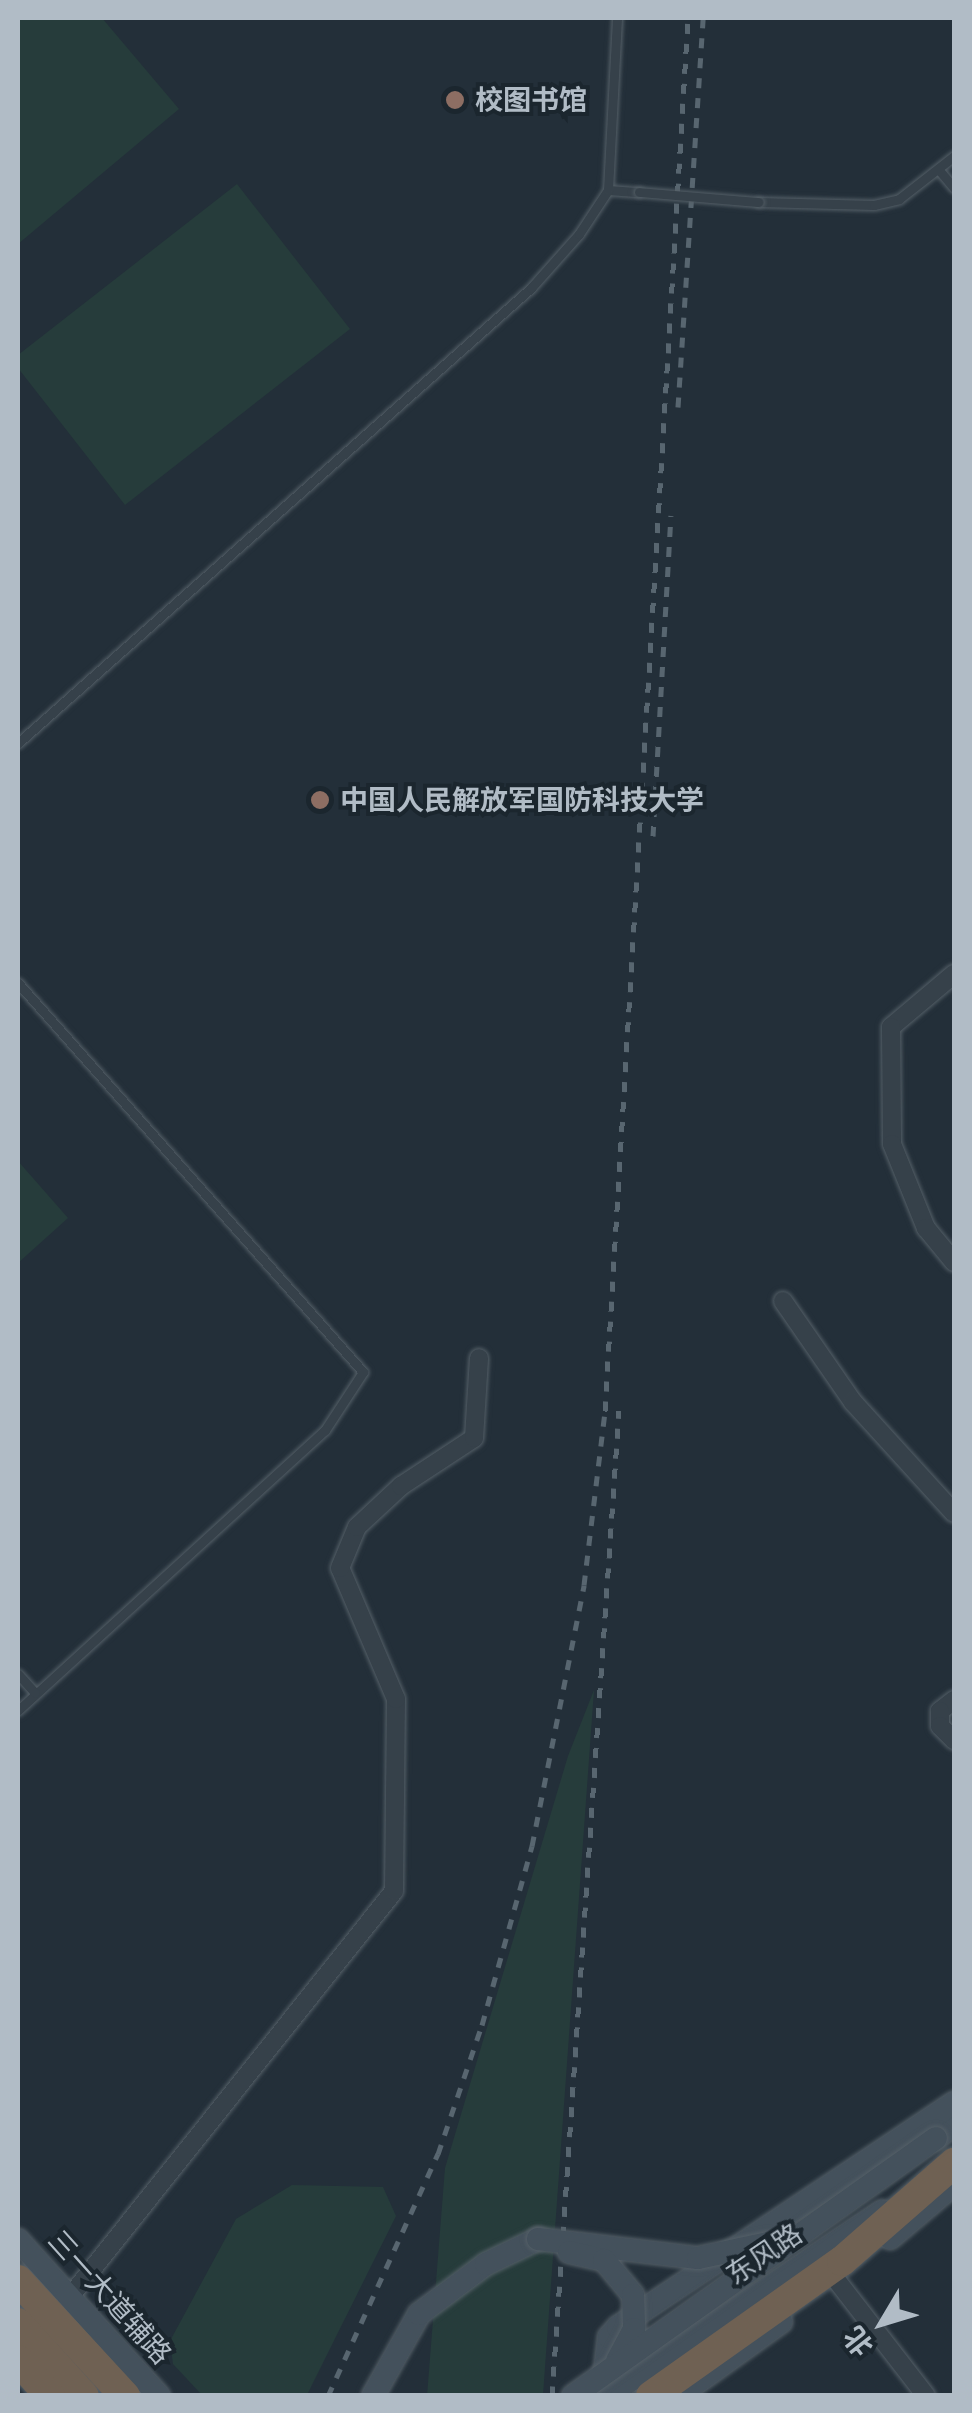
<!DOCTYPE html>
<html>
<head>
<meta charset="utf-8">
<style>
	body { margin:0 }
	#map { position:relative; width:972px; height:2413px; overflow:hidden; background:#232f39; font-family:"IBM Plex Sans","Noto Sans SC",sans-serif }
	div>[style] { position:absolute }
	.green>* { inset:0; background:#263c3b }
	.roads { filter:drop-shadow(0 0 2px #545f67) drop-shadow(0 0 2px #545f67) }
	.lane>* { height:9px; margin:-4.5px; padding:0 4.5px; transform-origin:4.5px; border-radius:4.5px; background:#36414a }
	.street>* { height:18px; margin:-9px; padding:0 9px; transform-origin:9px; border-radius:9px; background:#36414a }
	.secondary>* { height:22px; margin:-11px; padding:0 11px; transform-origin:11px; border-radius:11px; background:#44515c }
	.highway>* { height:30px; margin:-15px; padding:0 15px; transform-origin:15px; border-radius:15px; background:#6f6153 }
	.rail>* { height:5px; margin-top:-2.5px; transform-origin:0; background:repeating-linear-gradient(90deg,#586670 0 10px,transparent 0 20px) }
	.bridges { filter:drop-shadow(0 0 2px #545f67) drop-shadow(0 0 2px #545f67) }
	.lane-bridge>* { height:9px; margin:-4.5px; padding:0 4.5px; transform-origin:4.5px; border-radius:4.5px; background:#36414a }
	.secondary-bridge>* { height:22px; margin:-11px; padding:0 11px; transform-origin:11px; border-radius:11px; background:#44515c }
	.dots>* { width:28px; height:28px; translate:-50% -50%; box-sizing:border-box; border:5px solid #1b262e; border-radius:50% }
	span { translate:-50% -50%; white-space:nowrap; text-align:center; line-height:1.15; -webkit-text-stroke:8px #1b262e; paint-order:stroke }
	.poi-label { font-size:28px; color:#b1bcc6; font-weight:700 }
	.left { translate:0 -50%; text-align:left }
	.street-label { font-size:28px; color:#b1bcc6 }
	.frame { position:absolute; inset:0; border:20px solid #b1bcc6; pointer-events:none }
	.north { position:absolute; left:832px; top:2273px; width:100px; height:100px; -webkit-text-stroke:8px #1b262e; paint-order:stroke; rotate:232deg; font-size:28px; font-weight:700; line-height:40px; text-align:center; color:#b1bcc6 }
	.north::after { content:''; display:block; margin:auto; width:35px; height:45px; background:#b1bcc6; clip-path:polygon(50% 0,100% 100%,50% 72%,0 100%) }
</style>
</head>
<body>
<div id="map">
	<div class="green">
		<i style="clip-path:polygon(18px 18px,102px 18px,179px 109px,18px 244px)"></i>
		<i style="clip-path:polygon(237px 184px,350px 329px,125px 505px,18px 368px,18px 355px)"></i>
		<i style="clip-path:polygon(18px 1161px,68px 1218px,18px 1263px)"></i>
		<i style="clip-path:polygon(594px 1690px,543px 2395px,427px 2396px,445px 2168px,568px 1756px)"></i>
		<i style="clip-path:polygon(292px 2185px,383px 2187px,396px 2216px,307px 2395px,202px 2395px,173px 2364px,170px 2341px,236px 2219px)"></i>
	</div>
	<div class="roads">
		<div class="lane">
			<i style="left:939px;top:170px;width:23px;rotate:50deg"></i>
			<i style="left:608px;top:190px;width:31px;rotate:4deg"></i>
			<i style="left:759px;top:202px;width:115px;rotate:1.5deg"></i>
			<i style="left:874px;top:205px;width:26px;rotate:-13deg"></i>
			<i style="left:899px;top:199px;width:70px;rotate:-38deg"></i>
			<i style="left:18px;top:743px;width:686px;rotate:-41.57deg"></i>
			<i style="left:531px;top:288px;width:72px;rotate:-48.4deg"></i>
			<i style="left:579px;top:234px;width:53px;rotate:-56.6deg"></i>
			<i style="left:608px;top:190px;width:172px;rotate:-87deg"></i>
			<i style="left:18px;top:983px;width:520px;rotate:48.43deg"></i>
			<i style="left:363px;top:1372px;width:69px;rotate:123.2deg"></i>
			<i style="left:325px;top:1430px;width:416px;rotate:137.6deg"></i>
			<i style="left:18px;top:1674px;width:25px;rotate:48deg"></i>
		</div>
		<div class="street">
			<i style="left:954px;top:974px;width:82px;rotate:139.9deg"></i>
			<i style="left:891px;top:1027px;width:117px;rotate:89.5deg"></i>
			<i style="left:892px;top:1144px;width:91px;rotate:68deg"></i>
			<i style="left:926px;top:1228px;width:44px;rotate:50.5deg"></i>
			<i style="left:783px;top:1301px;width:123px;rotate:55.3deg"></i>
			<i style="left:853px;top:1402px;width:150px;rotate:47.7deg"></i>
			<i style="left:954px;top:1700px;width:18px;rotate:142deg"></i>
			<i style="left:940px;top:1711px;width:15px;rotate:90deg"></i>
			<i style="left:940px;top:1726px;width:20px;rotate:45deg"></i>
			<i style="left:838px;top:2282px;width:144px;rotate:52.3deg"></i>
			<i style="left:70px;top:2297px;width:519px;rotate:-51.41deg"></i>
			<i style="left:394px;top:1891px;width:192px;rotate:-89.4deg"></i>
			<i style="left:396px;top:1699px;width:142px;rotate:-113.1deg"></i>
			<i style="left:340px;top:1568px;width:44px;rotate:-67.5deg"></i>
			<i style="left:357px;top:1527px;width:60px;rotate:-43deg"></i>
			<i style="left:401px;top:1486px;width:87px;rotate:-33.3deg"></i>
			<i style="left:474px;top:1438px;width:80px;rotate:-86.4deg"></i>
		</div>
		<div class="secondary">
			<i style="left:936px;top:2138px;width:22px;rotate:-34deg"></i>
			<i style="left:890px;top:2238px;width:84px;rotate:-40.2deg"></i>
			<i style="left:18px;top:2240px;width:210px;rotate:47.9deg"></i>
			<i style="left:373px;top:2396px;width:94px;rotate:-60.7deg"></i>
			<i style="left:419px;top:2314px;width:84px;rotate:-36.7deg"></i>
			<i style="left:486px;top:2264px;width:58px;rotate:-25.7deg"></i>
			<i style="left:602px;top:2396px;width:59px;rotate:-83.2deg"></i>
			<i style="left:609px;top:2337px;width:13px;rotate:-48deg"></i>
			<i style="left:618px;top:2327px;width:404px;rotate:-33.7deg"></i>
			<i style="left:607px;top:2396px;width:331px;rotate:-33.9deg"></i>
			<i style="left:678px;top:2396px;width:127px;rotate:-35.7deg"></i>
		</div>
		<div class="highway">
			<i style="left:18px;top:2280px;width:158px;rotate:47.3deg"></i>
			<i style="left:18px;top:2323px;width:98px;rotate:47.9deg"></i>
			<i style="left:18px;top:2360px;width:48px;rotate:48.4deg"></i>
			<i style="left:651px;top:2396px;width:234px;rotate:-35.3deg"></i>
			<i style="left:842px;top:2261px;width:149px;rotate:-41.2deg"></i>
		</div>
	</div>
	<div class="rail">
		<i style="left:678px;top:407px;width:390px;rotate:-86.3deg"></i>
		<i style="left:653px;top:836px;width:321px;rotate:-86.8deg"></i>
		<i style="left:328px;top:2396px;width:266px;rotate:-65.6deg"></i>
		<i style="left:438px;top:2154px;width:136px;rotate:-71.2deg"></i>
		<i style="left:482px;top:2025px;width:186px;rotate:-74.4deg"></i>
		<i style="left:532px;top:1846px;width:266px;rotate:-78.7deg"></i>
		<i style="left:584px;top:1585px;width:175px;rotate:-83.1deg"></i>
		<i style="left:605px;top:1411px;width:1395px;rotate:-86.59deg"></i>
		<i style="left:552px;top:2396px;width:988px;rotate:-86.11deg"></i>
	</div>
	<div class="bridges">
		<div class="lane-bridge">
			<i style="left:639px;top:192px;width:120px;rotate:4.8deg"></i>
		</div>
		<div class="secondary-bridge">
			<i style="left:538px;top:2239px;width:161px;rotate:6.8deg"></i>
			<i style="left:698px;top:2258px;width:72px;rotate:-12.1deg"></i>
			<i style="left:569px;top:2252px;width:36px;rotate:13deg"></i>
			<i style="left:604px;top:2260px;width:45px;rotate:50.4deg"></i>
			<i style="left:633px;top:2295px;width:34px;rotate:88deg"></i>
			<i style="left:634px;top:2329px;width:36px;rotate:118deg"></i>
			<i style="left:573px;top:2396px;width:445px;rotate:-35.4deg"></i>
		</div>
	</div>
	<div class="dots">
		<i style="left:455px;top:100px;background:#8d6e63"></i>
		<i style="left:320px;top:800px;background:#8d6e63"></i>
	</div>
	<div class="poi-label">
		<span class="left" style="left:475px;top:100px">校图书馆</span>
		<span class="left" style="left:340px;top:800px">中国人民解放军国防科技大学</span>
	</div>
	<div class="street-label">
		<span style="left:764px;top:2254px;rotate:-34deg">东风路</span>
		<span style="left:110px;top:2297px;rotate:48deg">三一大道辅路</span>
	</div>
	<div class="frame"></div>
	<div class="north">北</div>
</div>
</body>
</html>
